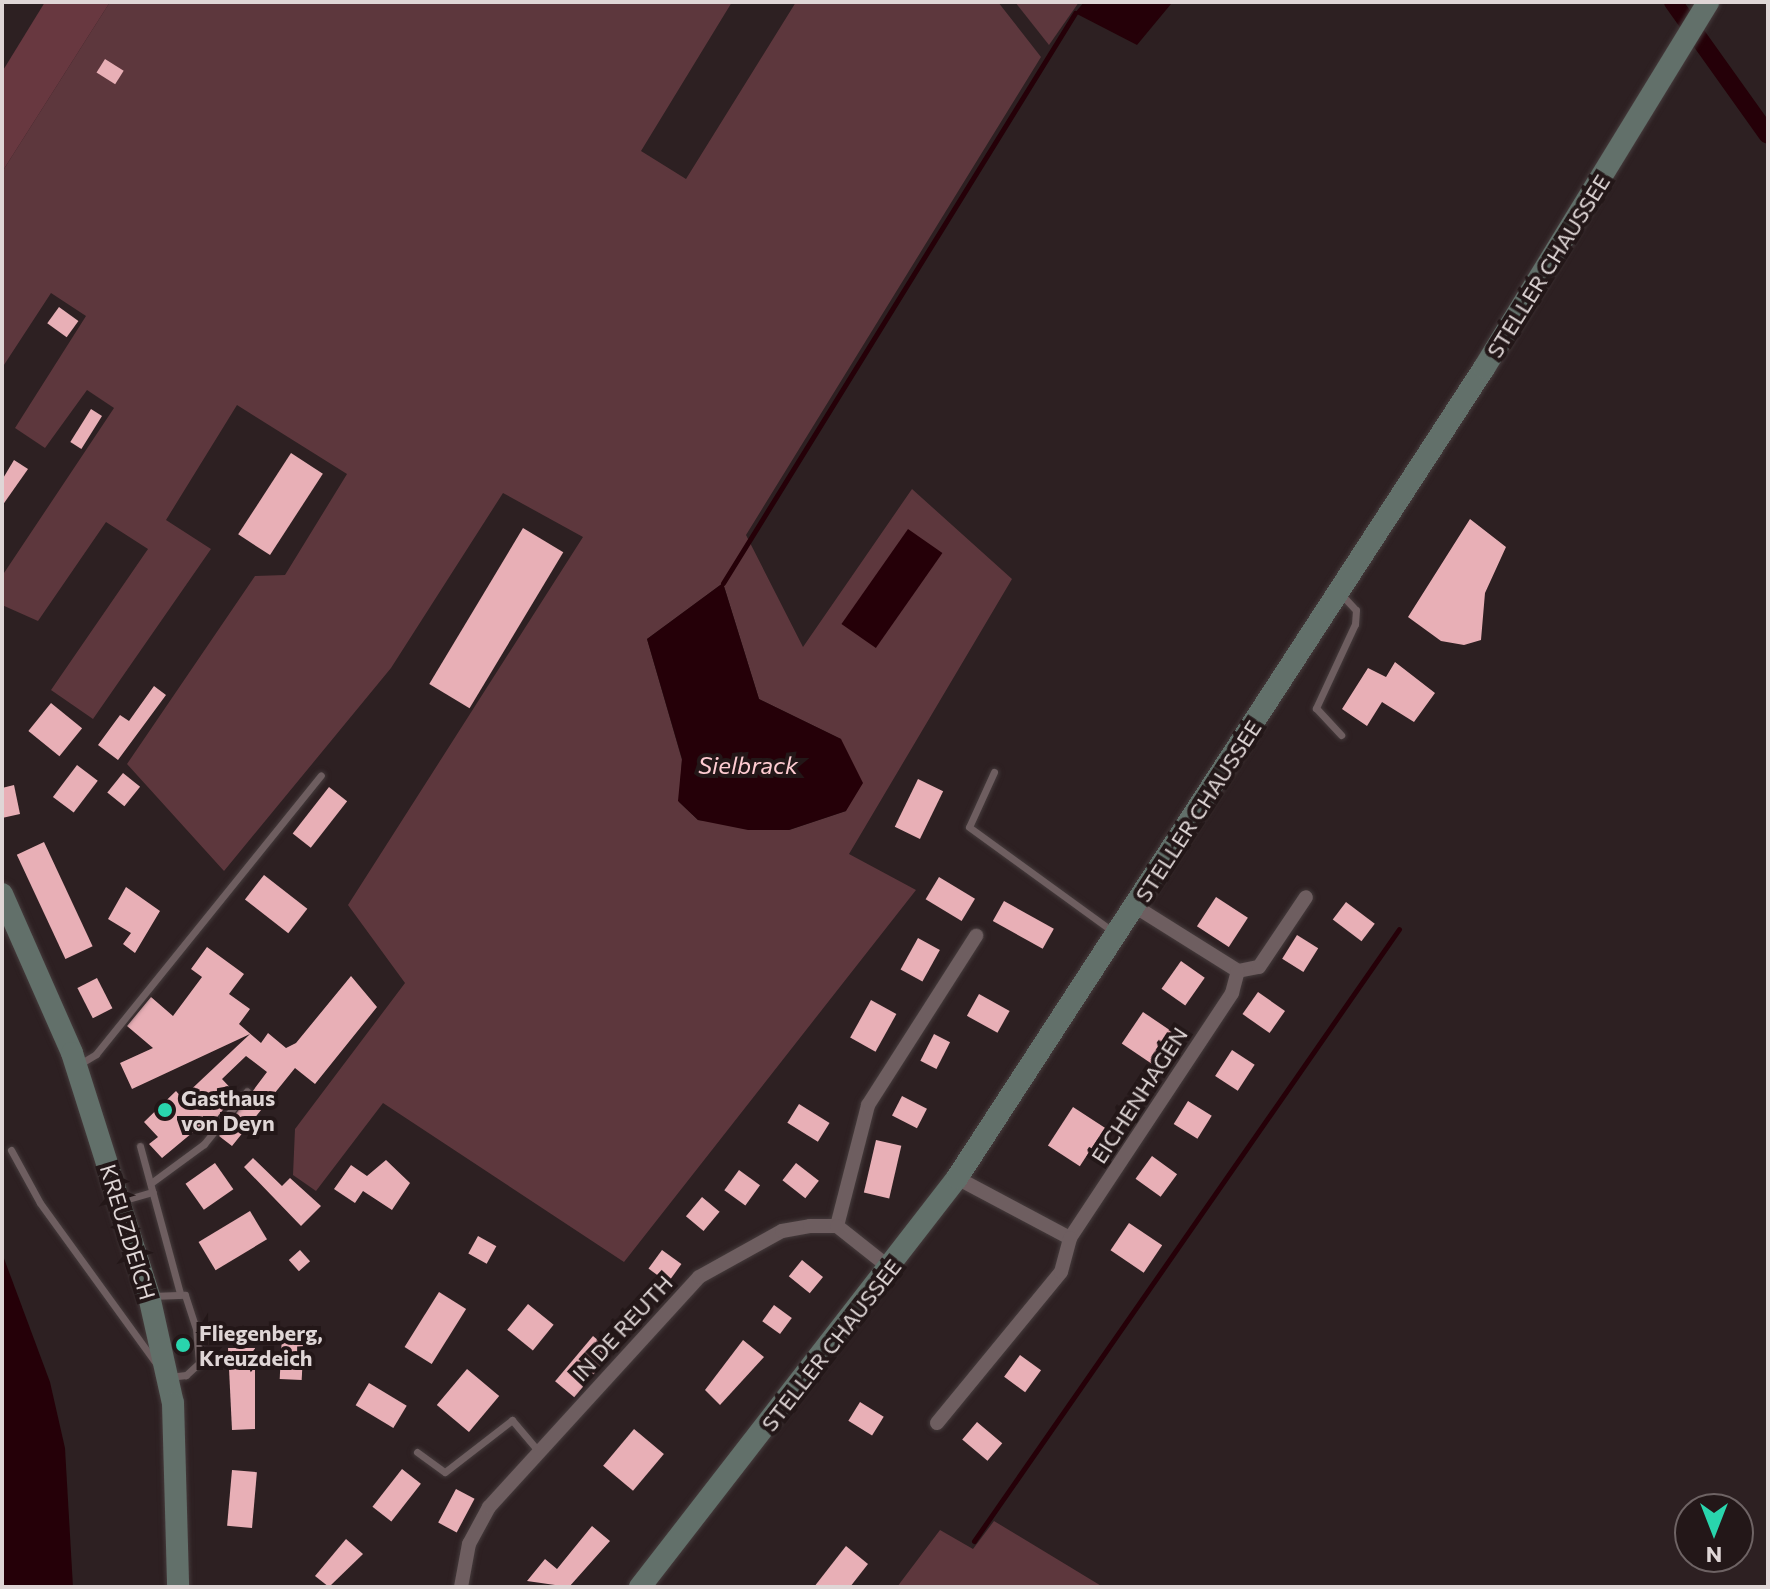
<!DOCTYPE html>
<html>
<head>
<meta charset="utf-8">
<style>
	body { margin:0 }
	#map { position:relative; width:1770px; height:1589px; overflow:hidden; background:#2d2022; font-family:Commissioner,sans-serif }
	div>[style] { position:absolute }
	.green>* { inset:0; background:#5d373d }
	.forest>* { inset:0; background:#683840 }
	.water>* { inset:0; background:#250008; transform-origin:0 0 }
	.stream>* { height:5px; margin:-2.5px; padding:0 2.5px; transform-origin:2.5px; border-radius:2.5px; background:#250008 }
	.canal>* { height:18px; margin:-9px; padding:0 9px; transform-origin:9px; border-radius:9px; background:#250008 }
	.building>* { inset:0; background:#e8afb6; transform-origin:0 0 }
	.roads { filter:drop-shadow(0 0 2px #453b3c) drop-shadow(0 0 2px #453b3c) }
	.lane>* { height:7px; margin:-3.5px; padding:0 3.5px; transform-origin:3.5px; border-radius:3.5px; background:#6e5e60 }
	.street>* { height:14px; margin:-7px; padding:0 7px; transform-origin:7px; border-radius:7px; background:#6e5e60 }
	.secondary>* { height:22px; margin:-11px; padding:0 11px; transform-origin:11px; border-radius:11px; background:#62706a }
	.dots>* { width:22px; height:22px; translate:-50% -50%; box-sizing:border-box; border:4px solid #231718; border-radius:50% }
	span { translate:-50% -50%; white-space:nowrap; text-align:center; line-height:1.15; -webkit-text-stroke:8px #231718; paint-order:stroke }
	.street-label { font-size:22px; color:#dfd6d6 }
	.poi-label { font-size:22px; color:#dfd6d6; font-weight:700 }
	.left { translate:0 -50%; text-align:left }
	.water-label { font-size:24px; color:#ffccd2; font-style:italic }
	.frame { position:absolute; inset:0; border:4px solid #dfd6d6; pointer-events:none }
	.north { position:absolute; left:1674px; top:1493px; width:80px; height:80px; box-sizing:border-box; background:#231718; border:2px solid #6e6364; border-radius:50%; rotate:180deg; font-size:22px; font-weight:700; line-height:32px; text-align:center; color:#dfd6d6 }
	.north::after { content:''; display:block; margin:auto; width:28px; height:36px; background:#29d5ad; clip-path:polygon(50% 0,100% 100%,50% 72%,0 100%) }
</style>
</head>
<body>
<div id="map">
	<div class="green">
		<i style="clip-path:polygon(evenodd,110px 2px,732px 2px,641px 151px,686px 179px,796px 2px,998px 2px,1041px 57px,746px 535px,803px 647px,912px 489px,1012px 579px,849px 854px,916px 890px,624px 1262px,383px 1103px,316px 1191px,293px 1175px,295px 1129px,405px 983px,348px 905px,583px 537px,503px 493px,391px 668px,224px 871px,127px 764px,255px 576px,285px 575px,347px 474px,237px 405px,166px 520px,211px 549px,93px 719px,51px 690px,148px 549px,106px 522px,38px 621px,2px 605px,2px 576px,114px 408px,87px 390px,45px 448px,15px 428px,86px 316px,51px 293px,2px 368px,2px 172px,110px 2px,723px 583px,759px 699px,841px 739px,846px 811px,789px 830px,698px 820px,679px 802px,682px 760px,647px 639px,723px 583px)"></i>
		<i style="clip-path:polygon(1015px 2px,1079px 2px,1049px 45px)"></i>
		<i style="clip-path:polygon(994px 1521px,1103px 1587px,897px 1587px,940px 1530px,973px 1549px)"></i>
	</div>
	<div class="forest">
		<i style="clip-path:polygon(45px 2px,110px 2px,2px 172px,2px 72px)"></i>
	</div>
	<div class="water">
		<i style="clip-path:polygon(1084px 2px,1166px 2px,1171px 4px,1137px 45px,1075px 13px)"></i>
		<i style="left:908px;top:529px;width:42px;height:116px;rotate:35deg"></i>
		<i style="clip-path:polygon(723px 583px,759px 699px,841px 739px,863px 783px,846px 811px,789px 830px,748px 830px,698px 820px,678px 801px,682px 759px,647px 639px)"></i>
		<i style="clip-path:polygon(2px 1253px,50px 1382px,65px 1448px,73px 1587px,2px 1587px)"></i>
	</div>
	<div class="stream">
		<i style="left:723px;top:583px;width:670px;rotate:-58.3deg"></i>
		<i style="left:974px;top:1541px;width:745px;rotate:-55.22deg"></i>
	</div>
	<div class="canal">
		<i style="left:1673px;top:2px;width:163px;rotate:54.5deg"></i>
	</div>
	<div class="building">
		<i style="left:105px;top:59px;width:22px;height:16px;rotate:32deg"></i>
		<i style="left:59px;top:307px;width:24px;height:20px;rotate:36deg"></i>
		<i style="left:91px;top:409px;width:13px;height:39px;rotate:32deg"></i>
		<i style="left:291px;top:453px;width:38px;height:97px;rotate:33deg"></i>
		<i style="clip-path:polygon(14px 460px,28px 469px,2px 506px,2px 480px)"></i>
		<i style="clip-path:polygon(1470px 519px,1506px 547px,1485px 593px,1481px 640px,1464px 645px,1441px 641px,1408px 617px)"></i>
		<i style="left:523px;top:528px;width:47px;height:182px;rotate:31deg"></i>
		<i style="clip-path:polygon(1395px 662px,1435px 693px,1414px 722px,1382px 702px,1367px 726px,1342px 709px,1368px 668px,1386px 677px)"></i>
		<i style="clip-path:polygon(154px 686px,166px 695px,118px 760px,98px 745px,120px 715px,129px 721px)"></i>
		<i style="left:51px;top:703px;width:40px;height:36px;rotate:39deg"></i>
		<i style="left:77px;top:765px;width:26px;height:40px;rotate:37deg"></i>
		<i style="left:123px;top:773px;width:22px;height:25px;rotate:39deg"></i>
		<i style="left:918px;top:779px;width:28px;height:53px;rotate:26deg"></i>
		<i style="clip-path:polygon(14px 785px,20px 814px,2px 818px,2px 788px)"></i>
		<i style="left:329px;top:787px;width:23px;height:59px;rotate:38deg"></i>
		<i style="left:44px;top:842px;width:115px;height:30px;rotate:65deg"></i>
		<i style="left:264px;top:875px;width:55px;height:31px;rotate:38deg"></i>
		<i style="left:939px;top:877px;width:42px;height:26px;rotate:31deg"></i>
		<i style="clip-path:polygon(126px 887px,160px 911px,135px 953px,123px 944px,131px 933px,108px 919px)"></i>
		<i style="left:1216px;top:897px;width:38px;height:35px;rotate:33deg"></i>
		<i style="left:1004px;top:901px;width:57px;height:23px;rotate:29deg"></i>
		<i style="left:1346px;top:902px;width:36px;height:22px;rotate:37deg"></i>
		<i style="left:1297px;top:935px;width:25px;height:28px;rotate:32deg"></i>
		<i style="left:918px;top:938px;width:25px;height:36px;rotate:29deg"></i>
		<i style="clip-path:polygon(207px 947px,244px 974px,229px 994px,250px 1009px,239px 1024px,261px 1043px,268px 1033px,286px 1048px,296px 1043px,351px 976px,377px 1007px,315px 1084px,295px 1068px,232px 1146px,219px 1136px,267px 1072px,246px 1056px,222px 1079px,236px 1094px,209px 1127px,204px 1123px,162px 1158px,149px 1144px,158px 1137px,144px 1122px,176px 1091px,182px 1098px,250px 1034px,132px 1089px,120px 1063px,153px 1048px,127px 1026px,151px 997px,173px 1016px,202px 977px,191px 969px)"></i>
		<i style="left:1181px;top:961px;width:29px;height:34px;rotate:35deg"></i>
		<i style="left:97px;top:978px;width:34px;height:22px;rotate:63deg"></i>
		<i style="left:1258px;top:992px;width:33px;height:27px;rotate:35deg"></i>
		<i style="left:979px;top:994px;width:35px;height:25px;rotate:29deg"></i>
		<i style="left:871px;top:1000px;width:29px;height:43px;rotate:29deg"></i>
		<i style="left:1143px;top:1012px;width:37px;height:38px;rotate:34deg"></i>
		<i style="left:934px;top:1034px;width:18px;height:30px;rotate:27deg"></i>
		<i style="left:1232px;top:1050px;width:27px;height:31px;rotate:33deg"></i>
		<i style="left:902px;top:1096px;width:28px;height:22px;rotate:27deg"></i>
		<i style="left:1188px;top:1101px;width:28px;height:27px;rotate:32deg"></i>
		<i style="left:799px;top:1104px;width:36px;height:22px;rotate:32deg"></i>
		<i style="left:1073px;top:1107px;width:38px;height:46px;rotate:33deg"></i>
		<i style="left:876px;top:1140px;width:26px;height:54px;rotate:13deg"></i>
		<i style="left:1152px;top:1156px;width:31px;height:28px;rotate:36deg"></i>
		<i style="clip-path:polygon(253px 1158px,282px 1186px,290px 1178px,321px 1206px,301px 1226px,244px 1167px)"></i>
		<i style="clip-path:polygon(386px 1160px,410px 1183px,392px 1210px,363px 1191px,355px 1203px,334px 1189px,351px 1165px,367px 1176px)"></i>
		<i style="left:215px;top:1163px;width:32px;height:36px;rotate:55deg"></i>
		<i style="left:796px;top:1163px;width:29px;height:22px;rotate:38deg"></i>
		<i style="left:739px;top:1170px;width:26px;height:25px;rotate:36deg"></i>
		<i style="left:702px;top:1197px;width:23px;height:25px;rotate:40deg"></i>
		<i style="left:250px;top:1211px;width:33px;height:60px;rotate:59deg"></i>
		<i style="left:1129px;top:1223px;width:40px;height:33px;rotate:34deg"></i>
		<i style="left:478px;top:1236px;width:21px;height:20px;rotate:29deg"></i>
		<i style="left:300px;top:1250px;width:15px;height:15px;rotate:48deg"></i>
		<i style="left:662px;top:1250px;width:24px;height:23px;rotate:36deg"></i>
		<i style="left:802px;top:1260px;width:27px;height:21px;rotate:39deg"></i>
		<i style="left:439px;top:1292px;width:32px;height:65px;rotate:32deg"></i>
		<i style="left:528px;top:1304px;width:33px;height:33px;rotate:39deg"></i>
		<i style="left:774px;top:1305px;width:22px;height:20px;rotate:36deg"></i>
		<i style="left:282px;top:1335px;width:22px;height:44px;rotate:3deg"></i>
		<i style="left:593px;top:1336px;width:25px;height:59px;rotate:40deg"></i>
		<i style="clip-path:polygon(743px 1340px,764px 1357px,720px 1405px,705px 1390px)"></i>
		<i style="clip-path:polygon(228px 1348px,255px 1348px,255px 1429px,232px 1430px)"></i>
		<i style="left:1020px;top:1355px;width:26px;height:27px;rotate:36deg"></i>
		<i style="left:467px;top:1369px;width:42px;height:47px;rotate:40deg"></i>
		<i style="left:369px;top:1383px;width:44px;height:26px;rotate:31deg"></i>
		<i style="left:860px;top:1402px;width:28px;height:22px;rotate:32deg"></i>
		<i style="left:977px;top:1422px;width:33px;height:23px;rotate:40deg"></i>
		<i style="left:634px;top:1429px;width:39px;height:48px;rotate:40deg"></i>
		<i style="left:402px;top:1469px;width:24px;height:48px;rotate:38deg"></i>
		<i style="left:232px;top:1470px;width:25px;height:56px;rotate:5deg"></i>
		<i style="left:456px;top:1489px;width:21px;height:38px;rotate:28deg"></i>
		<i style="clip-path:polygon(592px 1526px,610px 1541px,569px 1587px,527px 1581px,545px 1559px,557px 1569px)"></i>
		<i style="clip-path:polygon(346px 1539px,363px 1554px,329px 1587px,315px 1576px)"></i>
		<i style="clip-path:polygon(846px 1546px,868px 1564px,850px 1587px,814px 1587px)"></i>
	</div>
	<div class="roads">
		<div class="lane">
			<i style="left:1340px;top:593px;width:23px;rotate:47deg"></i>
			<i style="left:1356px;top:610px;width:14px;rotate:94deg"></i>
			<i style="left:1355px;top:624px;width:93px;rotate:114.9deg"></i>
			<i style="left:1316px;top:708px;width:37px;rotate:47deg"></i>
			<i style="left:994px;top:772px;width:60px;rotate:114.4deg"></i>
			<i style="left:969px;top:827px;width:177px;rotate:36deg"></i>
			<i style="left:78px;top:1065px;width:21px;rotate:-31deg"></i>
			<i style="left:96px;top:1054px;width:358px;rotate:-51.1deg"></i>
			<i style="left:140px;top:1146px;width:152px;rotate:74.8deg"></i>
			<i style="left:11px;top:1150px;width:60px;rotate:61.3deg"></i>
			<i style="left:40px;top:1203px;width:205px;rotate:54.1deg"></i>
			<i style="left:151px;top:1183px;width:66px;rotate:-36.3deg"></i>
			<i style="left:204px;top:1144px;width:68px;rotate:-50.9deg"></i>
			<i style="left:121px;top:1201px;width:33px;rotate:-16deg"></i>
			<i style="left:152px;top:1296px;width:33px;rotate:-2deg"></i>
			<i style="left:185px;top:1295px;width:35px;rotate:72deg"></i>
			<i style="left:196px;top:1328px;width:35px;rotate:85deg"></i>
			<i style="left:199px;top:1363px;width:18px;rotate:137deg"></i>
			<i style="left:186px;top:1375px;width:17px;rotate:173deg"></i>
			<i style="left:417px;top:1452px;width:34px;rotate:36deg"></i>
			<i style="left:445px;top:1472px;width:85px;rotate:-37.8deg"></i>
			<i style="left:512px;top:1420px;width:42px;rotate:49.8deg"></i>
		</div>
		<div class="street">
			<i style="left:1136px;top:907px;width:120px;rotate:32.1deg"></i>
			<i style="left:1238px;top:971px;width:21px;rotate:-11deg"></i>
			<i style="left:1259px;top:967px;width:84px;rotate:-56.1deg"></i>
			<i style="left:957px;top:1178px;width:128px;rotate:28deg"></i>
			<i style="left:1070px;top:1238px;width:294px;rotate:-56.5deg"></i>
			<i style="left:1232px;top:993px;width:23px;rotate:-75deg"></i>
			<i style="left:837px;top:1226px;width:125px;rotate:-75.6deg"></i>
			<i style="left:868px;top:1105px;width:201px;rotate:-57.4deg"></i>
			<i style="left:937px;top:1423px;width:195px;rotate:-50.6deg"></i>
			<i style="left:1061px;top:1272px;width:35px;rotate:-75deg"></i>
			<i style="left:461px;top:1587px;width:44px;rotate:-79.5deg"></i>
			<i style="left:469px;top:1544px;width:42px;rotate:-61.6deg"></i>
			<i style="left:489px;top:1507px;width:311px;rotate:-47.6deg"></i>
			<i style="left:699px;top:1277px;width:95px;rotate:-29deg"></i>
			<i style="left:782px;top:1231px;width:28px;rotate:-10deg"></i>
			<i style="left:810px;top:1226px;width:27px"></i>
			<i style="left:837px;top:1226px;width:68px;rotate:38.4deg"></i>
		</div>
		<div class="secondary">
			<i style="left:2px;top:894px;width:174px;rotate:66.2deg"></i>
			<i style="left:72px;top:1053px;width:255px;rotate:72.4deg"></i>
			<i style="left:149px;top:1296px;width:110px;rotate:77.4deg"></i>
			<i style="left:173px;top:1403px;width:184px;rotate:88.4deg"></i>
			<i style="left:640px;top:1587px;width:517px;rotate:-52.22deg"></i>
			<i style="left:957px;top:1178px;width:966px;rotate:-56.95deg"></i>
			<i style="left:1484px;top:368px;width:429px;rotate:-58.5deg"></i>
		</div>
	</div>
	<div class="dots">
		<i style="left:165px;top:1110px;background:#29d5ad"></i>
		<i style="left:183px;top:1345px;background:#29d5ad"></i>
	</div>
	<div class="street-label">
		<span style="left:1548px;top:266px;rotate:-58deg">STELLER CHAUSSEE</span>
		<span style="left:1198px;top:811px;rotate:-57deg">STELLER CHAUSSEE</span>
		<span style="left:1139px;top:1095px;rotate:-57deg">EICHENHAGEN</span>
		<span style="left:128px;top:1232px;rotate:73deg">KREUZDEICH</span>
		<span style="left:622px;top:1328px;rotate:-47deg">IN DE REUTH</span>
		<span style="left:831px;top:1345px;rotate:-52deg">STELLER CHAUSSEE</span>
	</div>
	<div class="poi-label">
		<span class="left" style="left:181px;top:1110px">Gasthaus<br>von Deyn</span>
		<span class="left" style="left:199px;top:1345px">Fliegenberg,<br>Kreuzdeich</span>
	</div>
	<div class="water-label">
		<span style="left:748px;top:765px">Sielbrack</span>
	</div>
	<div class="frame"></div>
	<div class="north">N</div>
</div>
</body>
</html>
